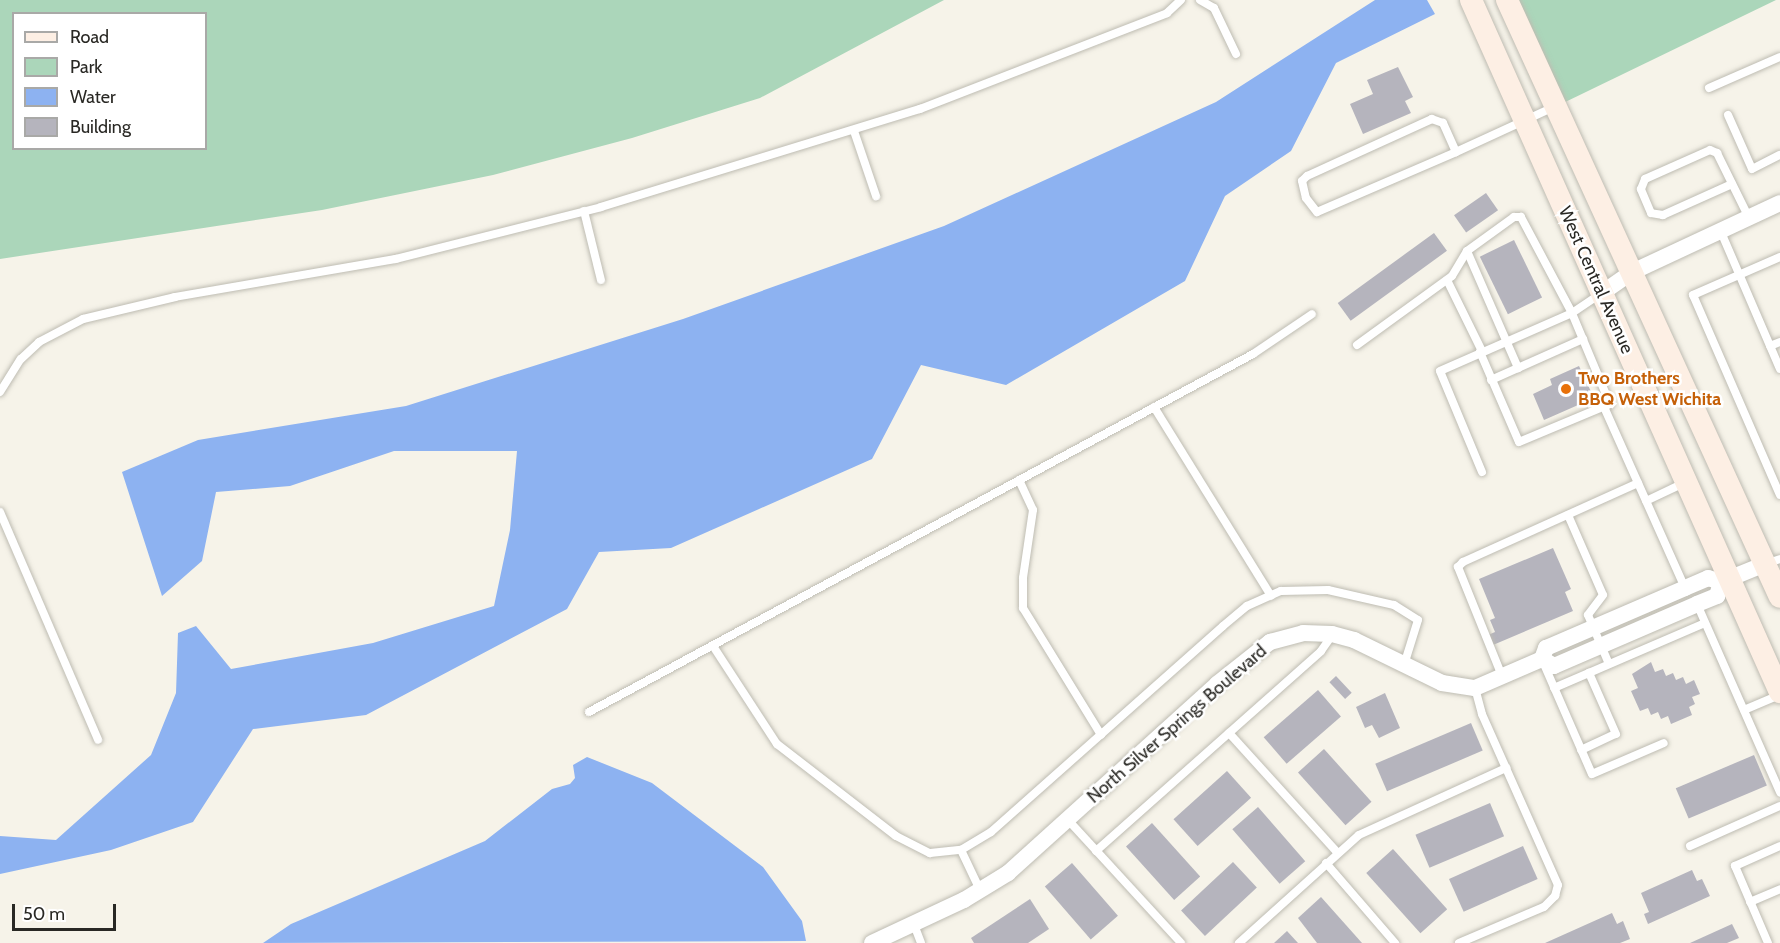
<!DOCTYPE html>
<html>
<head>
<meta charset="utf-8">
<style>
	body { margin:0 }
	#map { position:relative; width:1780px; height:943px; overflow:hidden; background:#f6f3e9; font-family:Cabin,sans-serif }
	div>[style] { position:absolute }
	.green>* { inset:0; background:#abd6ba }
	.water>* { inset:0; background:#8db2f1 }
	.building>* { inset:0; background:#b5b4bd; transform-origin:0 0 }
	.roads { filter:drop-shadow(0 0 2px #bebcb2) drop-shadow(0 0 2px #bebcb2) }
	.service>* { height:8px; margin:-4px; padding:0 4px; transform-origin:4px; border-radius:4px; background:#fff }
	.minor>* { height:16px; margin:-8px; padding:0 8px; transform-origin:8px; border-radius:8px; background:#fff }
	.secondary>* { height:22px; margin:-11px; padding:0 11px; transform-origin:11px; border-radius:11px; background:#fdefe4 }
	.dots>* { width:16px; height:16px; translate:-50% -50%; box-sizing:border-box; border:3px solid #fff; border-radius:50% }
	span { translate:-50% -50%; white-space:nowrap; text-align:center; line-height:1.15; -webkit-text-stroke:5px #fff; paint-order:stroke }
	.street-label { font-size:18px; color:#292824 }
	.food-label { font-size:18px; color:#c56008; font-weight:700 }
	.left { translate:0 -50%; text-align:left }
	.legend { position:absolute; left:12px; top:12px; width:195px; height:138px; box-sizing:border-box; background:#fff; border:2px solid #a9a9a7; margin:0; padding:8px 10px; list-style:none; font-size:18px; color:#292824 }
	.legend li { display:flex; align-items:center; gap:12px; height:30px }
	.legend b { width:30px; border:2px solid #a9a9a7 }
	.scale { position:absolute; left:12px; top:904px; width:104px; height:27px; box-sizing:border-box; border:3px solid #292824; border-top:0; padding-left:8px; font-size:18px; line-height:21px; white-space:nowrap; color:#292824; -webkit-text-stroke:4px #fff; paint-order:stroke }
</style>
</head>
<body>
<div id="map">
	<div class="green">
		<i style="clip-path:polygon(evenodd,0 0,944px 0,760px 98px,632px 138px,493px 175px,322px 210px,0 259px,0 0,14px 14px,206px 14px,206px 148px,14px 148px,14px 14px)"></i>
		<i style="clip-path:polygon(1509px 0,1776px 0,1557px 106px)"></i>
	</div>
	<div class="water">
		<i style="clip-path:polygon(1375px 0,1427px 0,1435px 14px,1336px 63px,1291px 151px,1225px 196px,1185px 281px,1006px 385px,921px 365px,872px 459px,671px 548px,599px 552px,567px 609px,366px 715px,253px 729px,193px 822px,111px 850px,0 874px,0 836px,56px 840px,151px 755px,176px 693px,178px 633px,196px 626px,231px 669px,373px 643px,494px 606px,510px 530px,517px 451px,394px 451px,290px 486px,216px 492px,202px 561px,162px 596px,122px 472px,198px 440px,406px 406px,683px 319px,944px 226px,1216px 102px)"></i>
		<i style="clip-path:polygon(587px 757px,652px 783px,763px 867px,802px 921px,806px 941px,263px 943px,291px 924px,485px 841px,552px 789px,570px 784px,575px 778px,573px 765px)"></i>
	</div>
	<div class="building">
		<i style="clip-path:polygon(1398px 67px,1413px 97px,1405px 101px,1411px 113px,1363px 134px,1350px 104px,1373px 94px,1367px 80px)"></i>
		<i style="left:1486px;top:193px;width:21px;height:39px;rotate:55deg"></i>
		<i style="left:1434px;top:233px;width:22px;height:119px;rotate:54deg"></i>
		<i style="left:1514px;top:240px;width:64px;height:38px;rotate:64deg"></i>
		<i style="clip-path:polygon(1579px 366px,1594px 398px,1544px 420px,1533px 394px,1552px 385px,1550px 379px)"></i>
		<i style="clip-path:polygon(1553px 548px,1571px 589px,1565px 592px,1573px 611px,1493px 645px,1488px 635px,1495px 632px,1490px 620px,1495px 618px,1479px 579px)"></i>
		<i style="clip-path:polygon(1651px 662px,1655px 672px,1663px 669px,1666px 676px,1673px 673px,1676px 680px,1683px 677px,1686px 684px,1694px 680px,1700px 694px,1692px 697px,1695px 704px,1689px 707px,1692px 715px,1671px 724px,1668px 716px,1661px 719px,1658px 712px,1651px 715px,1648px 708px,1640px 711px,1631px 691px,1638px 688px,1632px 674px)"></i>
		<i style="left:1336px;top:676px;width:23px;height:9px;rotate:47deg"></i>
		<i style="left:1318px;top:690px;width:35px;height:72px;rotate:49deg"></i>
		<i style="clip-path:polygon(1385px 693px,1400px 728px,1379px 738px,1372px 725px,1365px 728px,1356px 707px)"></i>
		<i style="left:1471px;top:723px;width:30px;height:104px;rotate:67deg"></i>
		<i style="left:1324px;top:749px;width:71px;height:35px;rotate:48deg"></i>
		<i style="left:1754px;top:755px;width:33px;height:85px;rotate:67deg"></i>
		<i style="left:1227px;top:771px;width:36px;height:72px;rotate:48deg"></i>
		<i style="left:1490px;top:803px;width:36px;height:81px;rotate:67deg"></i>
		<i style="left:1258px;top:807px;width:72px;height:34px;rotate:49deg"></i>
		<i style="left:1152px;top:823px;width:72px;height:35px;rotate:48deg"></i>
		<i style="left:1523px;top:846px;width:36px;height:81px;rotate:66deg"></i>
		<i style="left:1393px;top:849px;width:81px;height:36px;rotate:48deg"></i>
		<i style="left:1233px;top:862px;width:35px;height:71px;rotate:47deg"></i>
		<i style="left:1072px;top:863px;width:70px;height:36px;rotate:49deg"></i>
		<i style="clip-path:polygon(1692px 870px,1697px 881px,1702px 879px,1710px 896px,1648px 924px,1644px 914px,1649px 912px,1641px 893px)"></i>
		<i style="clip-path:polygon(1321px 897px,1362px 943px,1317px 943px,1298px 918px)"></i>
		<i style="clip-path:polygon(1030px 899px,1049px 929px,1028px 943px,974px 943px,971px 938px)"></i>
		<i style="clip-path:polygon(1612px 913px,1617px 924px,1623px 921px,1630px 939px,1620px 943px,1545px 943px)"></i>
		<i style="clip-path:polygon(1732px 924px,1739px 938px,1727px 943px,1690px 943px)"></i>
		<i style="clip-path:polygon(1287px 931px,1298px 943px,1274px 943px)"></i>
	</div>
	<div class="roads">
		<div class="service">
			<i style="left:1200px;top:0;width:16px;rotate:30deg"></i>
			<i style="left:1214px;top:8px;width:51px;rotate:64.4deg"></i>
			<i style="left:1709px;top:88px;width:77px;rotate:-23.6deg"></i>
			<i style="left:1728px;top:115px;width:59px;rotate:66deg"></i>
			<i style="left:1752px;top:169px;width:31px;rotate:-27deg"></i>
			<i style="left:854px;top:131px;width:69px;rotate:71.3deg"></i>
			<i style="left:1456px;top:152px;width:32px;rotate:-114deg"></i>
			<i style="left:1443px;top:123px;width:12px;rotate:-160deg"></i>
			<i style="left:1432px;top:119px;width:137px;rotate:155.5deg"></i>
			<i style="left:1307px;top:176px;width:7px;rotate:135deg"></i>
			<i style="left:1302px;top:181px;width:17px;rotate:77deg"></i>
			<i style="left:1306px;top:198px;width:18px;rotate:52deg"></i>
			<i style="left:1317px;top:212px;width:151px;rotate:-23.3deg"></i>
			<i style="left:1456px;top:152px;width:108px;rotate:-24.7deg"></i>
			<i style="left:1732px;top:184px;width:76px;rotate:155.8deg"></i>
			<i style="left:1663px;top:215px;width:12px;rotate:-171deg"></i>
			<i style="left:1651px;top:213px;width:26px;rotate:-113deg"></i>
			<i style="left:1641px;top:189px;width:11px;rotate:-68deg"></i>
			<i style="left:1645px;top:179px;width:71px;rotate:-24deg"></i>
			<i style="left:1710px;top:150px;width:8px;rotate:23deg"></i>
			<i style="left:1717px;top:153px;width:72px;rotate:63.8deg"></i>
			<i style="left:584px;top:211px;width:71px;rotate:76.2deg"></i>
			<i style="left:1721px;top:232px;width:149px;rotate:66.7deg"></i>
			<i style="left:1780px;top:257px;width:95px;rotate:156.4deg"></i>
			<i style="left:1693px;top:295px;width:218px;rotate:66.5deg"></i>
			<i style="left:1447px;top:280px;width:79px;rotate:63.8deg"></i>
			<i style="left:1357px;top:345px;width:117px;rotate:-36deg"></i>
			<i style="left:1452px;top:276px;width:29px;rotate:-59deg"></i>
			<i style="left:1770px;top:346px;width:11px;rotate:-22deg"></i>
			<i style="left:1480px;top:352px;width:98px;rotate:66.6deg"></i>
			<i style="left:1519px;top:442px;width:99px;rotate:-22.7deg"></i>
			<i style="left:1610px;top:404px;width:99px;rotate:-112.7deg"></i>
			<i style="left:1572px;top:313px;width:109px;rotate:-118deg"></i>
			<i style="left:1521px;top:217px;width:7px;rotate:180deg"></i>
			<i style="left:1514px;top:217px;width:58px;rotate:144.1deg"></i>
			<i style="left:1467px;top:251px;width:128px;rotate:66.4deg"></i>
			<i style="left:1491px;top:380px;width:101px;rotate:-24deg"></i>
			<i style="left:0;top:392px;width:39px;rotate:-58deg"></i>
			<i style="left:21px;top:359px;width:25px;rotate:-43deg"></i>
			<i style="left:39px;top:342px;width:50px;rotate:-27.6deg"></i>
			<i style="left:83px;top:319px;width:95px;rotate:-13.4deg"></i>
			<i style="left:175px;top:297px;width:224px;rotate:-9.8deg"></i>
			<i style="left:396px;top:259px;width:211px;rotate:-14.2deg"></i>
			<i style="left:601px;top:207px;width:334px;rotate:-17.1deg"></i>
			<i style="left:920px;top:109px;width:265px;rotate:-21.2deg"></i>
			<i style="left:1167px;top:13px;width:19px;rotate:-43deg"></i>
			<i style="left:1154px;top:407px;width:222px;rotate:58.2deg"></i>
			<i style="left:1604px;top:407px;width:198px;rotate:65.9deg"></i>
			<i style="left:1482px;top:472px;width:109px;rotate:-112.6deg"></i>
			<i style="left:1440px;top:371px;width:144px;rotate:-23.7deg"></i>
			<i style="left:1572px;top:313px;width:34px;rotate:-34deg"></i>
			<i style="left:1019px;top:480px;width:33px;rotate:65deg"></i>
			<i style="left:1033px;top:510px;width:69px;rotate:98.4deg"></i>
			<i style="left:1023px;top:578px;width:30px;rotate:90deg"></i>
			<i style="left:1023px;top:608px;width:149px;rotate:58.4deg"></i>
			<i style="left:1646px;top:501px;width:44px;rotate:-25.4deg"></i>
			<i style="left:0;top:512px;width:248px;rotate:66.7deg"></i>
			<i style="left:1568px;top:515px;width:87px;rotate:66.4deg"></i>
			<i style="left:1603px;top:595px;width:25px;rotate:127deg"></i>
			<i style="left:1588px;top:615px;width:53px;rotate:66.8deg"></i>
			<i style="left:1765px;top:564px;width:16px;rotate:-18deg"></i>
			<i style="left:1697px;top:604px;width:206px;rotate:66.2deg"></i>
			<i style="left:713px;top:646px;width:117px;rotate:56.9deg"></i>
			<i style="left:777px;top:744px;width:150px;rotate:37.7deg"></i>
			<i style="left:896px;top:836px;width:38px;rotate:27deg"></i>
			<i style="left:930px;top:853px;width:31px;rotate:-6deg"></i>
			<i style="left:961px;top:850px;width:35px;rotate:-31deg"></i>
			<i style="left:991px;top:832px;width:310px;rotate:-41.6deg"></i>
			<i style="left:1223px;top:626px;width:31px;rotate:-40deg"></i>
			<i style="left:1247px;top:606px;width:37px;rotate:-24deg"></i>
			<i style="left:1281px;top:591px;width:47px;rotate:-1.2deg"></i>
			<i style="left:1328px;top:590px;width:68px;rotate:12.8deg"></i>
			<i style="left:1394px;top:605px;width:28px;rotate:32deg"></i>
			<i style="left:1418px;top:620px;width:47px;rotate:107.3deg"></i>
			<i style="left:1543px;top:662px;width:122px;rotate:66.4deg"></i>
			<i style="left:1592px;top:774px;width:78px;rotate:-23.3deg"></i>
			<i style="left:1502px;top:676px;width:118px;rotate:-112deg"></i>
			<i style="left:1458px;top:567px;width:7px;rotate:-45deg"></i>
			<i style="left:1463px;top:562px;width:192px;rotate:-24.3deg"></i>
			<i style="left:1554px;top:688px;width:164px;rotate:-23.3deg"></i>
			<i style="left:1744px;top:710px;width:39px;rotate:-23deg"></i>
			<i style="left:589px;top:712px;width:754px;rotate:-28.33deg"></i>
			<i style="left:1253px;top:354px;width:71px;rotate:-34.1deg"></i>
			<i style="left:1229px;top:733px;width:161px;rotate:47.8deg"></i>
			<i style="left:1581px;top:750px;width:38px;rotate:-25deg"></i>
			<i style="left:1616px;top:734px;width:67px;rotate:-113.9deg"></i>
			<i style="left:1068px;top:820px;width:167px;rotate:47.4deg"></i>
			<i style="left:1690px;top:846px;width:98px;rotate:-24deg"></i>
			<i style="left:961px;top:850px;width:44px;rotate:64.6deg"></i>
			<i style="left:1096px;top:851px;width:301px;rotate:-41.6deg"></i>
			<i style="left:1321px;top:651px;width:19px;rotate:-55deg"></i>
			<i style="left:1326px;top:863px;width:106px;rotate:49.2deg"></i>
			<i style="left:1750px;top:902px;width:33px;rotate:-23deg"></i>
			<i style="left:913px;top:922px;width:22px;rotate:69deg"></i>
			<i style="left:1239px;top:943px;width:161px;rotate:-42deg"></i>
			<i style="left:1359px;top:835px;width:162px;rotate:-24.5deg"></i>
			<i style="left:1459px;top:943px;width:92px;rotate:-23deg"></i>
			<i style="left:1544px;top:907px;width:16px;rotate:-45deg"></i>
			<i style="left:1555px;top:896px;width:11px;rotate:-75deg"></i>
			<i style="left:1558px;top:885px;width:187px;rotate:-114deg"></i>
			<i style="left:1482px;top:714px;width:27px;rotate:-105deg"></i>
			<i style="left:1768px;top:943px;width:84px;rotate:-113.2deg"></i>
			<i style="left:1735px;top:866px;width:49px;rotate:-24deg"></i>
		</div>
		<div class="minor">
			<i style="left:1602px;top:293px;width:37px;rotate:-35deg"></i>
			<i style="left:1632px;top:272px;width:163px;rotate:-25deg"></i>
			<i style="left:1542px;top:659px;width:14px;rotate:30deg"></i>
			<i style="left:1554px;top:666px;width:156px;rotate:-23.4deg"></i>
			<i style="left:1697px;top:604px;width:22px;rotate:-22deg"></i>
			<i style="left:1717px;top:596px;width:15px;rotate:-74deg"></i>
			<i style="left:872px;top:943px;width:102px;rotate:-25.1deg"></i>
			<i style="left:964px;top:900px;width:52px;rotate:-31.5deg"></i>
			<i style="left:1008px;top:873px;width:282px;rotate:-42.1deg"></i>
			<i style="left:1217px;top:684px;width:68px;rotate:-38.4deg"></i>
			<i style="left:1270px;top:642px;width:34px;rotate:-15deg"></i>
			<i style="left:1303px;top:633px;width:29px;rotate:2deg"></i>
			<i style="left:1332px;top:634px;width:23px;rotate:15deg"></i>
			<i style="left:1354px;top:640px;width:98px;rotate:26deg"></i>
			<i style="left:1442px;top:683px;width:33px;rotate:9deg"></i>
			<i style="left:1475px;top:688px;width:73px;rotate:-23.4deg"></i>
			<i style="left:1542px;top:659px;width:12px;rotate:-70deg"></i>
			<i style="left:1546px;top:648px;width:151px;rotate:-23.3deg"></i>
			<i style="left:1685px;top:588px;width:25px;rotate:-23deg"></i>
			<i style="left:1708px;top:578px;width:14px;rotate:17deg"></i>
			<i style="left:1721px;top:582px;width:48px;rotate:-22.2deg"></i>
		</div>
		<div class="secondary">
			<i style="left:1471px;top:0;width:758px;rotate:65.94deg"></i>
			<i style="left:1507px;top:0;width:656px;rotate:65.43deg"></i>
		</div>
	</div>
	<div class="dots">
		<i style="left:1566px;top:389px;background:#e8710a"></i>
	</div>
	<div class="street-label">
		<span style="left:1596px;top:280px;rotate:66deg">West Central Avenue</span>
		<span style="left:1177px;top:724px;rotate:-41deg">North Silver Springs Boulevard</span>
	</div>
	<div class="food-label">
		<span class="left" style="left:1578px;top:389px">Two Brothers<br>BBQ West Wichita</span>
	</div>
	<ul class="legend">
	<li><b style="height:8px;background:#fdefe4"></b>Road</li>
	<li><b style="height:16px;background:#abd6ba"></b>Park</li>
	<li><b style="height:16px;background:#8db2f1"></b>Water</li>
	<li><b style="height:16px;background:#b5b4bd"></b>Building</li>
	</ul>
	<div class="scale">50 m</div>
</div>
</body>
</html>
